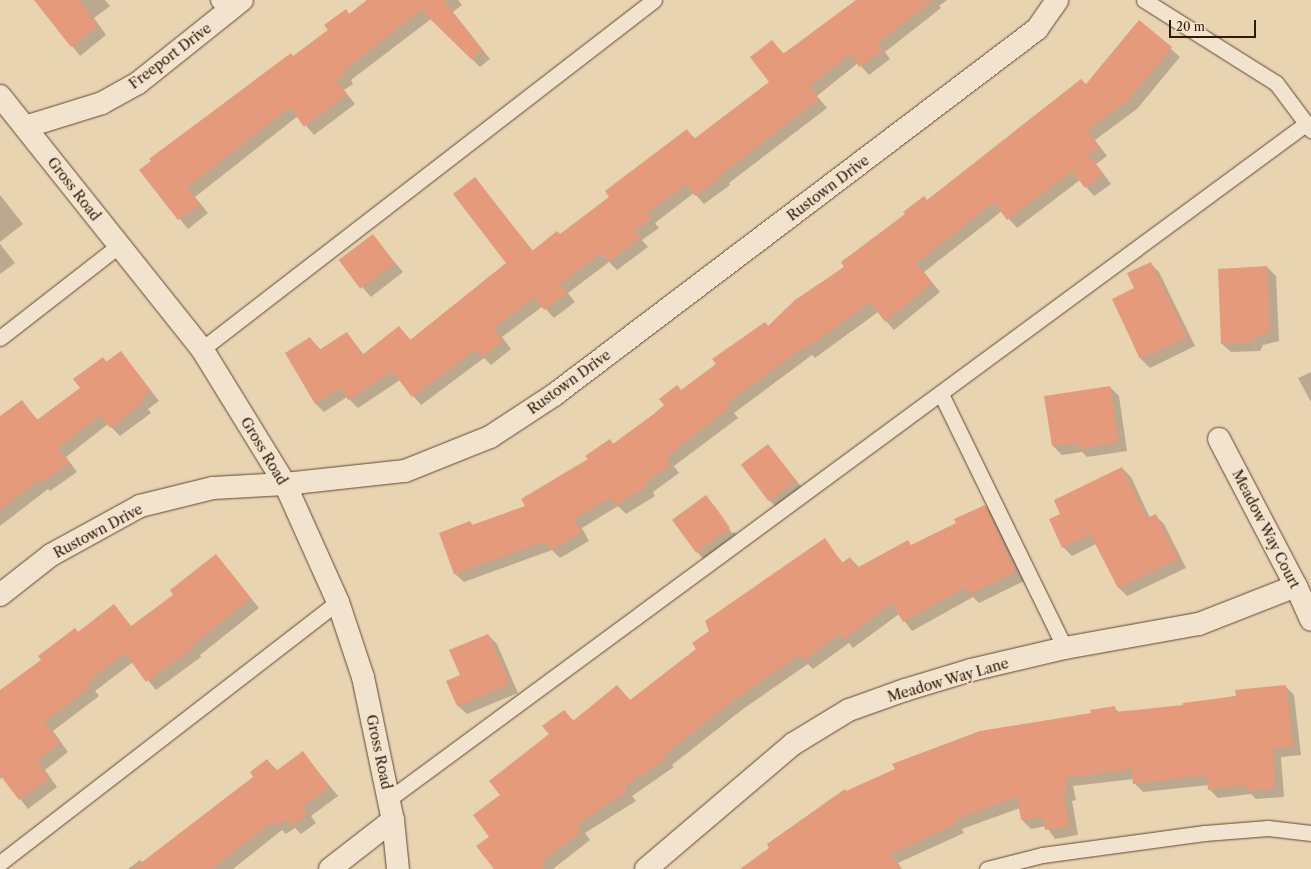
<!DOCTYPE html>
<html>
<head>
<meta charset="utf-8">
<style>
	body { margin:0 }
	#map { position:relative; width:1311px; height:869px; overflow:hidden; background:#e9d4b2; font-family:"Libre Caslon Text",serif }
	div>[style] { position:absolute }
	.shadow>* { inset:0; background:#0003 }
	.building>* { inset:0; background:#e49a7b; transform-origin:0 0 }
	.roads { filter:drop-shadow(0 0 1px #604732) drop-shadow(0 0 1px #604732) }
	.lane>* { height:15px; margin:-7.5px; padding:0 7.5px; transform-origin:7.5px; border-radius:7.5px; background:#f1e3cd }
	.street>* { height:22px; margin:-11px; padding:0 11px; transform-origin:11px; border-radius:11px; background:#f1e3cd }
	.secondary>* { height:22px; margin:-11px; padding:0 11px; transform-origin:11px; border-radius:11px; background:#f1e3cd }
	span { translate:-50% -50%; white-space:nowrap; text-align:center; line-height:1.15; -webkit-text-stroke:3.5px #f1e3cd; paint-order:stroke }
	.street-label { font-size:14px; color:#331808 }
	.scale { position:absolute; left:1169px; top:20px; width:87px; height:18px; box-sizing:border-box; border:2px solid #331808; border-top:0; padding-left:5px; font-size:12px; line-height:14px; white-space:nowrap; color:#331808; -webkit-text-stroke:3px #f1e3cd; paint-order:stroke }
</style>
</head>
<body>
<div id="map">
	<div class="shadow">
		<i style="clip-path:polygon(35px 0,105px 0,110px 6px,94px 18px,106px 35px,80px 56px)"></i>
		<i style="clip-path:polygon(369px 0,458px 0,462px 5px,453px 12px,490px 59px,480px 67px,431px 19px,351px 80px,353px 84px,344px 90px,355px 104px,314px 135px,298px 116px,195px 197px,208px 213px,188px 229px,140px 170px,329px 30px,345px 10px,350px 15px)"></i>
		<i style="clip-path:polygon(857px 0,947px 0,939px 6px,941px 8px,885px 52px,890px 59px,869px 75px,858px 63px,817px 96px,827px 108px,729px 183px,730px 185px,704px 204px,694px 193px,655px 223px,659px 228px,642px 240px,648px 247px,617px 270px,609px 262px,568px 293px,575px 302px,554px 318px,543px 306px,502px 337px,511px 349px,491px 365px,484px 358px,421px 405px,400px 380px,358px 408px,347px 397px,324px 412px,315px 403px,310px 338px,321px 350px,347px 333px,364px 355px,399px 328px,411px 340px,508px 264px,475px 178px,533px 251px,560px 235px,611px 197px,687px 131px,696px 139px,771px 82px,772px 41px,785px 55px)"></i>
		<i style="clip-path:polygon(1140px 21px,1180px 57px,1137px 109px,1095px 140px,1107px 156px,1096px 164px,1111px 184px,1094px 196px,1080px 180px,1017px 228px,1002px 211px,924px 272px,940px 292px,894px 330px,878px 312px,815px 358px,812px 355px,734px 413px,738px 418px,674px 466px,679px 473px,653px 492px,655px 496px,626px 514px,618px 506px,582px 528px,589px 541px,560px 558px,552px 550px,464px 582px,455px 574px,470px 522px,473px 525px,526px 506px,589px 460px,609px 440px,614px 444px,655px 414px,681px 391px,768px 327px,927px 201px,1086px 85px)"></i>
		<i style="clip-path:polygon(0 195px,23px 224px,0 242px)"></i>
		<i style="clip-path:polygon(372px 235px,403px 272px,371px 297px,363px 288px)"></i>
		<i style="clip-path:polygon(0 244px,15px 263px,0 274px)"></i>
		<i style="clip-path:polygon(1150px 263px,1159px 272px,1195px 346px,1150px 368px,1141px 359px,1113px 299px,1135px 289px)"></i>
		<i style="clip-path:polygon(1267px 267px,1276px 276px,1279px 341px,1263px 345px,1260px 351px,1231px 352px,1222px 344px)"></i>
		<i style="clip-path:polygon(121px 352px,159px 401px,148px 409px,151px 413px,120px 436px,108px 424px,66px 457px,77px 472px,50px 491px,48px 489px,0 526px,0 426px,26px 407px,38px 420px,81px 388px,103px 358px,107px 362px)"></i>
		<i style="clip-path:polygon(1311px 372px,1311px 402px,1298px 378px)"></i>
		<i style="clip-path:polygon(1110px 387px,1119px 396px,1127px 451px,1087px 457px,1082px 452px,1062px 455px,1053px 446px)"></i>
		<i style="clip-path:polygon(768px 445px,804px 490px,778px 509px,769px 500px)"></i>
		<i style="clip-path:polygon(1122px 468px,1131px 477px,1150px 518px,1155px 515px,1164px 524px,1186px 568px,1127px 596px,1118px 587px,1096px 544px,1072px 556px,1063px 547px,1062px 514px)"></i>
		<i style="clip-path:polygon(evenodd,706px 496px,738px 537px,706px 561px,697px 552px,706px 496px,712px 505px,714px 505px,734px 532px,732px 533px,712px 505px)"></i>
		<i style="clip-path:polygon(985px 506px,994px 515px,1024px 581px,979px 603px,973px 597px,912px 631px,899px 614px,853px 648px,849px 643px,813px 669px,808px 664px,743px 709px,672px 765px,674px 767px,632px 796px,636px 801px,585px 833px,590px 840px,553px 869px,494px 869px,478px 846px,490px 837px,501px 795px,550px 734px,564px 711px,574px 721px,617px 686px,631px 701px,698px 649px,825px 540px,843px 563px,850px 558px,859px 567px,908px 542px,912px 546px,958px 524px)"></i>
		<i style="clip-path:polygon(216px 555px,259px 608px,200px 655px,201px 657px,156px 690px,133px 662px,95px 691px,99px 696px,53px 731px,68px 752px,45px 770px,57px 787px,28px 809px,3px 777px,0 779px,0 691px,114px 606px,132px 627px,175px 595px)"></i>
		<i style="clip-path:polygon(488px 635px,497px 644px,518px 693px,467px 714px,458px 706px,461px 676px)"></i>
		<i style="clip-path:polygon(1285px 686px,1294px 695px,1301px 755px,1281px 757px,1284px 797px,1256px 799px,1251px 794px,1218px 798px,1209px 789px,1209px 785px,1143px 792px,1134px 783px,1134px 779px,1073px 786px,1076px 800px,1072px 801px,1078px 835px,1055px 839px,1046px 826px,1031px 829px,1022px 820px,1020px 808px,962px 829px,964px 833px,898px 863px,902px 869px,742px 869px,847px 792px,1114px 708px,1119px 712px,1184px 706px)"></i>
		<i style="clip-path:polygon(303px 753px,338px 796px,311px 816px,316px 823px,301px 834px,295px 828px,286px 834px,282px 830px,233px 869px,128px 869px,140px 860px,143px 863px,255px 777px,267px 760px,278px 771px)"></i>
	</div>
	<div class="building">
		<i style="clip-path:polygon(34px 0,79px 0,98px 26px,71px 47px)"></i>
		<i style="clip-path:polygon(367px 0,443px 0,482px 49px,471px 59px,421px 10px,343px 71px,345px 74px,336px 81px,347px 94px,304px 127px,290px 107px,187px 187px,200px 204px,178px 220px,139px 170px,151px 161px,149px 159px,291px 53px,293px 56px,328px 30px,324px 25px,346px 9px,349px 14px)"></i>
		<i style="clip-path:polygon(856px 0,933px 0,877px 43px,882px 50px,859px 67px,850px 54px,809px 86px,819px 99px,721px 174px,722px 176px,695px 196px,686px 184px,647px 213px,651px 218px,634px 231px,640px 238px,608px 262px,601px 253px,560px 284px,567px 293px,544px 310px,534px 297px,494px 328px,503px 340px,482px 357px,476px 349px,412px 397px,392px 371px,348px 400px,340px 387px,315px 404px,285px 353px,310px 337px,319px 350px,347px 332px,362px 355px,399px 326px,410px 340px,506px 263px,453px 194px,475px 177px,532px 251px,557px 231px,560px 234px,609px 197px,605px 191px,687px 129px,694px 139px,769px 82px,750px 57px,772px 40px,783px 54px)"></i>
		<i style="clip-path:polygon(1139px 20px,1172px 47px,1128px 100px,1087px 130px,1099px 147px,1088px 154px,1103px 174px,1085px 188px,1072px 171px,1007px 220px,994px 202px,916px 263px,932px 283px,885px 322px,870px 302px,805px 349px,803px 347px,726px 404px,729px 408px,666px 457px,671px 464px,644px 483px,647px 486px,616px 505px,610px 497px,574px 519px,581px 532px,551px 550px,545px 541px,454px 574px,439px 533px,470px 521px,472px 525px,525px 506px,521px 499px,588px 459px,585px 456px,610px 439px,613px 444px,655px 413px,664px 405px,659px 399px,677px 385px,681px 390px,716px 364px,712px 359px,765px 322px,768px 326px,795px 300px,844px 267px,841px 262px,905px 214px,903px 212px,924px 196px,927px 200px,1081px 79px,1086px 84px)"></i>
		<i style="left:373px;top:234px;width:36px;height:43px;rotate:53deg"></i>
		<i style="clip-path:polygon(1151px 262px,1187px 337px,1140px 359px,1112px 299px,1134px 288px,1127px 273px)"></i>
		<i style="clip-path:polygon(1267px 266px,1270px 332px,1255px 337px,1251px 343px,1221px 344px,1218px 269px)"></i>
		<i style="clip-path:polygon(121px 351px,151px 391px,140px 400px,143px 403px,110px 428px,100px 415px,58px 448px,69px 463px,40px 483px,38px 480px,0 510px,0 416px,22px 400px,37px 420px,80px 388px,73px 379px,103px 357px,106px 362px)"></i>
		<i style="clip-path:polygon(1110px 386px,1118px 442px,1077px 449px,1077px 443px,1052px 446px,1044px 396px)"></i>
		<i style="left:768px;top:444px;width:46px;height:34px;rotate:53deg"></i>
		<i style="clip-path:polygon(1122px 467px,1147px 518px,1156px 514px,1178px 559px,1118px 588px,1090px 534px,1062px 548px,1049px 519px,1060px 514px,1054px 500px)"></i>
		<i style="left:706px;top:495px;width:41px;height:42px;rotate:54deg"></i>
		<i style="clip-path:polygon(985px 505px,1016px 572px,970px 594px,966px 587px,903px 622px,892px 603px,844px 639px,840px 634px,803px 661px,799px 655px,734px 700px,664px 755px,666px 758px,624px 787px,628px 791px,577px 824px,582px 831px,545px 859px,543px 869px,494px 869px,476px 846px,489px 837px,473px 815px,500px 795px,489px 781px,549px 734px,542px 726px,564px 710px,573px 721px,617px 685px,630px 700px,696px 649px,692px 643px,709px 631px,705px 621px,825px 538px,842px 563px,850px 557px,857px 568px,908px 540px,911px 545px,956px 523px,954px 519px)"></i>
		<i style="clip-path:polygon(216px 554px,251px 598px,191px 646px,193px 648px,146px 682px,125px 653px,87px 682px,90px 687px,44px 722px,60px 743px,37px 761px,49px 778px,19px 800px,0 775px,0 690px,41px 660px,38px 656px,75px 628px,78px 632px,114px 604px,131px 626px,173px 595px,170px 590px)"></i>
		<i style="clip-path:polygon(488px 634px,510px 684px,457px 706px,446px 681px,460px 675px,449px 650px)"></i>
		<i style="clip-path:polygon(1286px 685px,1293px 746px,1273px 748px,1275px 788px,1246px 791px,1246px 785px,1208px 790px,1207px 775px,1133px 784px,1132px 769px,1065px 778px,1067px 792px,1063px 792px,1069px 826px,1045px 830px,1043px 817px,1021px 820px,1017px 797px,954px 820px,956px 824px,890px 854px,900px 869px,740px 869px,769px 848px,767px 844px,845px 789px,846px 791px,895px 769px,892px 764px,980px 731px,1091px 713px,1090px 710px,1115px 706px,1116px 712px,1183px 705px,1183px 703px,1236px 696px,1235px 690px)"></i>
		<i style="clip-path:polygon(303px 751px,329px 787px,302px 807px,308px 814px,292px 826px,286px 819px,276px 826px,273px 821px,211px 869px,133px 869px,253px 777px,250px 772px,267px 759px,276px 771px)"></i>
	</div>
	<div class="roads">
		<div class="lane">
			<i style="left:218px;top:0;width:15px;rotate:53deg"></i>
			<i style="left:1144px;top:0;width:156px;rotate:32.2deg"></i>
			<i style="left:1276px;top:83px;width:59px;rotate:53.3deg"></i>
			<i style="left:0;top:338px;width:150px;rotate:-37.9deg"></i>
			<i style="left:202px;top:349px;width:571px;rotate:-37.67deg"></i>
			<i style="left:941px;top:394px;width:283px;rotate:64deg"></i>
			<i style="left:389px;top:799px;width:1140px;rotate:-36.37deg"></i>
			<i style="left:0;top:863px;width:427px;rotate:-37.7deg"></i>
			<i style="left:987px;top:869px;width:57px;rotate:-14.3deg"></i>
			<i style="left:1042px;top:855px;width:164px;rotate:-7.7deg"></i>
			<i style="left:1205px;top:833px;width:63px;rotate:-4.5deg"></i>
			<i style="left:1268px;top:828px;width:43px;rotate:6.6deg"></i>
		</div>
		<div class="street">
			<i style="left:25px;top:127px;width:81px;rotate:-17.3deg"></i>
			<i style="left:102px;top:103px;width:41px;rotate:-29.1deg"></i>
			<i style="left:138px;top:83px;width:133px;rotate:-38.6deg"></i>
			<i style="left:1219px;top:439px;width:166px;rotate:62.4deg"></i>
			<i style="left:1296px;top:586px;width:37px;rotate:66deg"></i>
			<i style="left:0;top:595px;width:65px;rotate:-38.1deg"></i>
			<i style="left:51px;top:555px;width:102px;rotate:-28.8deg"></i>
			<i style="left:140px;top:506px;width:75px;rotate:-13.9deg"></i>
			<i style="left:213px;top:488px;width:72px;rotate:-3.2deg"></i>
			<i style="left:285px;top:484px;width:121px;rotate:-6.2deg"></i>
			<i style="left:405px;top:471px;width:92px;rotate:-21.8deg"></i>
			<i style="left:490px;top:437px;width:77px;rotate:-33.3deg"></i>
			<i style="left:554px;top:395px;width:606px;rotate:-37.15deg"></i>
			<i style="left:1037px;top:29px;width:35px;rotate:-55deg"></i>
			<i style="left:330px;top:869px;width:80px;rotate:-37.9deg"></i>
			<i style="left:646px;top:869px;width:193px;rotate:-40.4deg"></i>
			<i style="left:793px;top:744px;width:66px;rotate:-31.3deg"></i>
			<i style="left:849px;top:710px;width:59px;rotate:-19.7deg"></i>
			<i style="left:905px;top:690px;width:69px;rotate:-16.9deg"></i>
			<i style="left:971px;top:670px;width:97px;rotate:-13.2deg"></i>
			<i style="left:1065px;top:648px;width:136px;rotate:-10.2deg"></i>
			<i style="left:1199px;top:624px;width:104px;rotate:-21.4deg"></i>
		</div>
		<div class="secondary">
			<i style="left:0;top:96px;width:324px;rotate:51.4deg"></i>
			<i style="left:202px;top:349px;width:158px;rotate:58.4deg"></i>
			<i style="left:285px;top:484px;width:129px;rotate:65.8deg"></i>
			<i style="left:338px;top:602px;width:79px;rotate:71.6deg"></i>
			<i style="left:363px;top:677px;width:146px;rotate:78.2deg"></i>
			<i style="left:393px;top:820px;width:49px;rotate:84.2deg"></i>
		</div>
	</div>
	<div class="street-label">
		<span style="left:170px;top:56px;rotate:-37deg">Freeport Drive</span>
		<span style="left:828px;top:188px;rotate:-37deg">Rustown Drive</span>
		<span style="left:74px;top:189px;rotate:52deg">Gross Road</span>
		<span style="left:569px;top:382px;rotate:-36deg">Rustown Drive</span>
		<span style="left:264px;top:451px;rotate:59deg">Gross Road</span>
		<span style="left:1266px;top:529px;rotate:63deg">Meadow Way Court</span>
		<span style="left:98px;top:531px;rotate:-28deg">Rustown Drive</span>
		<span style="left:948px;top:680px;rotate:-16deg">Meadow Way Lane</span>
		<span style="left:379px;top:752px;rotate:78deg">Gross Road</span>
	</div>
	<div class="scale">20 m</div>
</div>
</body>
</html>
